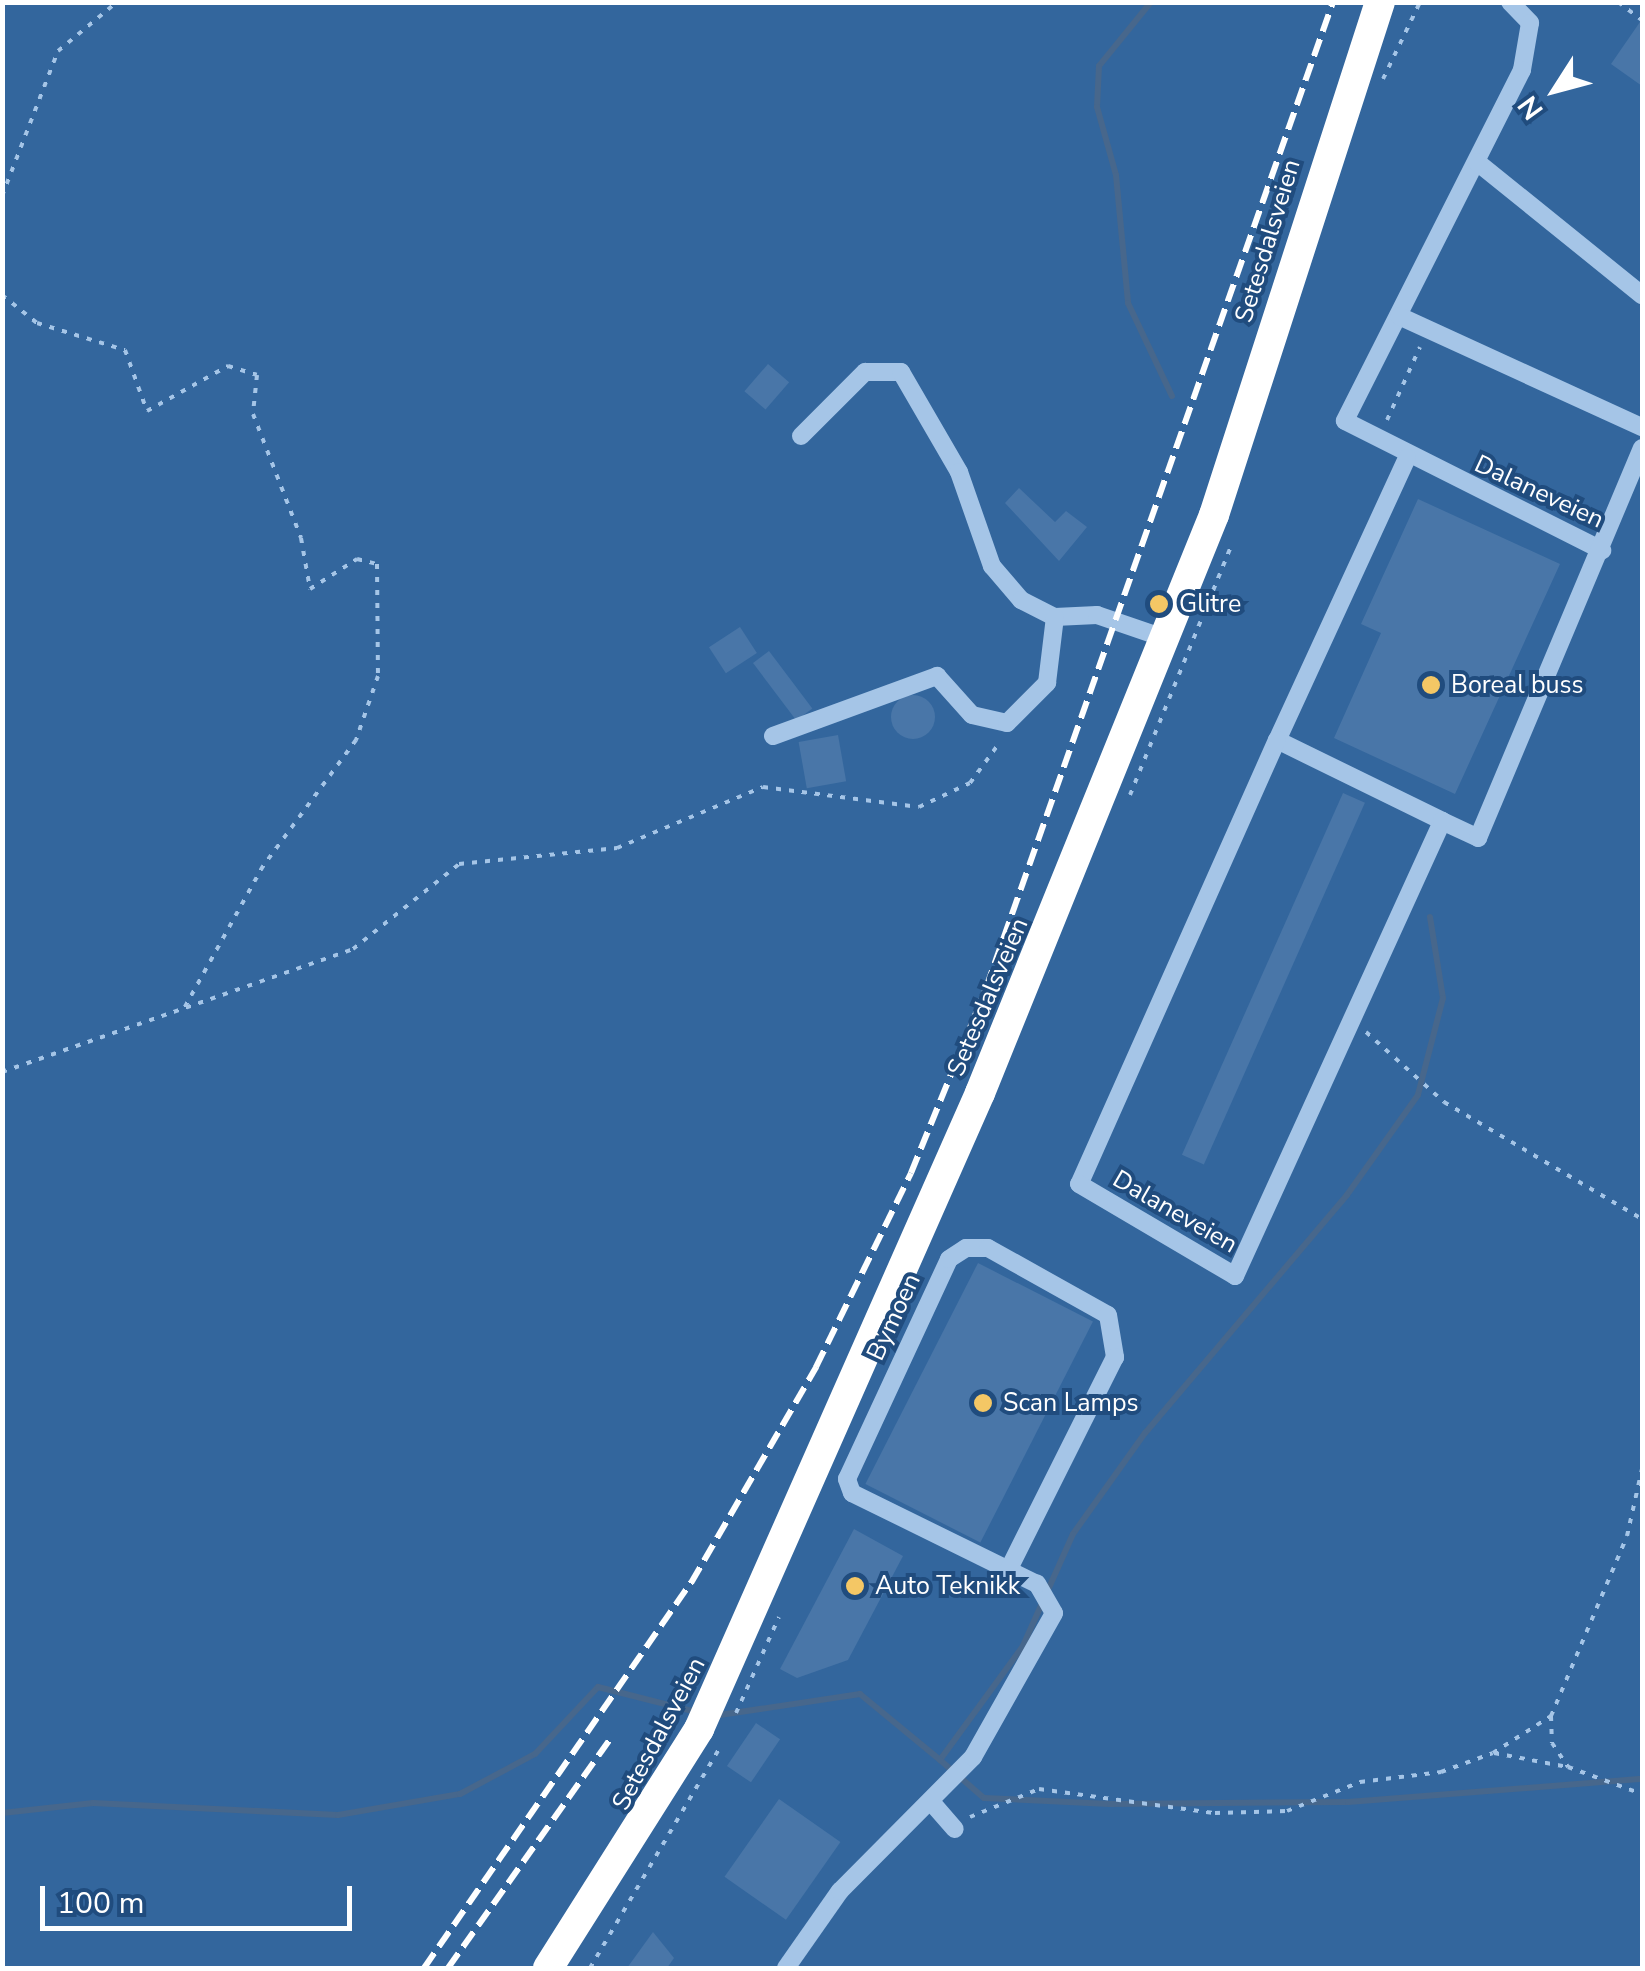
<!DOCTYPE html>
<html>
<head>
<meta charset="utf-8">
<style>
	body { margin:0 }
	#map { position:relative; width:1645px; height:1971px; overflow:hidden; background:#204c7e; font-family:"Nunito Sans",sans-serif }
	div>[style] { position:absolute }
	.green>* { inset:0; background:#33669d; transform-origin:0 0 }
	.stream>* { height:6px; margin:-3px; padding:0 3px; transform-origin:3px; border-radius:3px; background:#47678c }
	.building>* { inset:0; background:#4976a8; transform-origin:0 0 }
	.round { border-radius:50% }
	.path>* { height:4px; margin-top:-2px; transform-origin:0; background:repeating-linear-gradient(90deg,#a5c5e7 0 5px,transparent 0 13px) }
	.minor>* { height:18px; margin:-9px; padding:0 9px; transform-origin:9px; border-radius:9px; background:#a5c5e7 }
	.highway>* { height:30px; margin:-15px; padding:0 15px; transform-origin:15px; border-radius:15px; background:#fff }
	.rail>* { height:6px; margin-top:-3px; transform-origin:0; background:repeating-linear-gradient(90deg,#fff 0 18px,transparent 0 26px) }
	.dots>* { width:28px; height:28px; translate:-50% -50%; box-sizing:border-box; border:5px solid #204c7e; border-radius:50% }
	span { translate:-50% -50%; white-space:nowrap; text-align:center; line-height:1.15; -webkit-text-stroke:8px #204c7e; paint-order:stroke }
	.street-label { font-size:25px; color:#fff }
	.poi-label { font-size:25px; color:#fff }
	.left { translate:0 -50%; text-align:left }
	.frame { position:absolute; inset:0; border:5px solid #fff; pointer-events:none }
	.north { position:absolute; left:1505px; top:40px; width:100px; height:100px; -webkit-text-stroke:8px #204c7e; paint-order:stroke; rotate:234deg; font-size:28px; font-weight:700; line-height:40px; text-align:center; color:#fff }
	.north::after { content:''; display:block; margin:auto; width:35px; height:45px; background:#fff; clip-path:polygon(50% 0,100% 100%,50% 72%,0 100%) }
	.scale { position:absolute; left:40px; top:1886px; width:312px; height:45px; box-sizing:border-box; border:5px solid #fff; border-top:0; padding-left:12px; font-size:30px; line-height:35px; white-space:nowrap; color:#fff; -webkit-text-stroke:8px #204c7e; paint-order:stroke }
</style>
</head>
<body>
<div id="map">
	<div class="green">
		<i style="left:3px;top:3px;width:1639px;height:1965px"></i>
	</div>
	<div class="stream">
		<i style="left:1151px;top:2px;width:82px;rotate:129.1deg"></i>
		<i style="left:1099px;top:66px;width:41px;rotate:92.8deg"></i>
		<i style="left:1097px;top:107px;width:71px;rotate:74.4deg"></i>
		<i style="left:1116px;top:175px;width:129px;rotate:84.6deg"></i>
		<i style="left:1128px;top:303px;width:103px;rotate:64.7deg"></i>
		<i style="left:1430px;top:917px;width:82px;rotate:80.9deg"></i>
		<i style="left:1443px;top:998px;width:100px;rotate:104.5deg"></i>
		<i style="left:1418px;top:1095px;width:123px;rotate:125.4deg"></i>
		<i style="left:1347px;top:1195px;width:312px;rotate:130.3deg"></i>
		<i style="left:1145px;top:1433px;width:124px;rotate:125.5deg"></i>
		<i style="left:1073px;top:1534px;width:123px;rotate:114.1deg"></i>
		<i style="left:1023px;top:1646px;width:141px;rotate:126.1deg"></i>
		<i style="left:940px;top:1760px;width:58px;rotate:40.8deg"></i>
		<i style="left:984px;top:1798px;width:126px;rotate:2.7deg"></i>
		<i style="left:1110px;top:1804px;width:238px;rotate:-0.5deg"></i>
		<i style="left:1348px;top:1802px;width:295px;rotate:-4.5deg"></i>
		<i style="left:713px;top:1716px;width:149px;rotate:-8.5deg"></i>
		<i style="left:860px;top:1694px;width:104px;rotate:39.5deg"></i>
		<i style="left:2px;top:1813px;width:92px;rotate:-6.3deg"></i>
		<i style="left:93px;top:1803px;width:245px;rotate:2.8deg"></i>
		<i style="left:338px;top:1815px;width:124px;rotate:-9.8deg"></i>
		<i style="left:460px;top:1794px;width:85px;rotate:-28.1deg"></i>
		<i style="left:535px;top:1754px;width:92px;rotate:-46.8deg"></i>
		<i style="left:598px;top:1687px;width:101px;rotate:14.3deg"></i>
	</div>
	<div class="building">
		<i style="clip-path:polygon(1642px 19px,1642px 86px,1611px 64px)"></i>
		<i style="left:768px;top:364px;width:28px;height:36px;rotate:41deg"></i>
		<i style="clip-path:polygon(1019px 488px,1055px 522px,1066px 511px,1087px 527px,1059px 561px,1005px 503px)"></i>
		<i style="clip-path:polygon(1418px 499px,1560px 564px,1455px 794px,1334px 738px,1381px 633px,1361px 624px)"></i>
		<i style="left:740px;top:627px;width:31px;height:37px;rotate:57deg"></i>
		<i style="left:769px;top:651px;width:72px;height:20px;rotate:53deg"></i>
		<i class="round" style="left:891px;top:695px;width:44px;height:44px"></i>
		<i style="left:838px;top:735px;width:47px;height:40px;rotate:80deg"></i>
		<i style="left:1343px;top:793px;width:24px;height:396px;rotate:24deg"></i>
		<i style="left:978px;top:1263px;width:129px;height:248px;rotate:27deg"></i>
		<i style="clip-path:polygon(854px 1529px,903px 1556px,848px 1660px,797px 1678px,780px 1669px)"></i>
		<i style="left:756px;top:1723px;width:29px;height:52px;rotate:34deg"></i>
		<i style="left:779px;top:1799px;width:75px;height:95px;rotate:35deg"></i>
		<i style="clip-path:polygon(653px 1932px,674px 1958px,667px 1968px,627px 1968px)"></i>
	</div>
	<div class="path">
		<i style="left:1618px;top:2px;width:30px;rotate:37deg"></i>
		<i style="left:1383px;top:79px;width:85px;rotate:-64.3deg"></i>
		<i style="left:2px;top:196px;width:155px;rotate:-68.9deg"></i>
		<i style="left:58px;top:51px;width:77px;rotate:-39.7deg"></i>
		<i style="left:2px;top:295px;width:45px;rotate:38.7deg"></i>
		<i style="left:37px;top:323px;width:92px;rotate:17.1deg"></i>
		<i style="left:125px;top:350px;width:65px;rotate:70.2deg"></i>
		<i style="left:147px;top:411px;width:93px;rotate:-29.1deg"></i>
		<i style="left:228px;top:366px;width:30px;rotate:17deg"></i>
		<i style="left:257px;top:375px;width:39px;rotate:96deg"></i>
		<i style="left:253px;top:414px;width:133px;rotate:68.8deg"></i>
		<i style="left:301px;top:538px;width:52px;rotate:80deg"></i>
		<i style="left:310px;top:589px;width:56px;rotate:-32.6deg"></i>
		<i style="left:357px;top:559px;width:21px;rotate:14deg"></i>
		<i style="left:377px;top:564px;width:112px;rotate:89.5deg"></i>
		<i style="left:378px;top:676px;width:68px;rotate:109deg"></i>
		<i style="left:356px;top:740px;width:157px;rotate:126.4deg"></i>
		<i style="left:263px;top:866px;width:167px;rotate:119deg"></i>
		<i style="left:1387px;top:420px;width:80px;rotate:-65.7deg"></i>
		<i style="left:1481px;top:471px;width:10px;rotate:-17deg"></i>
		<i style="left:1536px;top:497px;width:11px;rotate:-27deg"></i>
		<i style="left:1130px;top:795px;width:271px;rotate:-67.9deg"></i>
		<i style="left:1366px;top:1032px;width:105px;rotate:41.9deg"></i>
		<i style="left:1444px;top:1102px;width:230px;rotate:30.6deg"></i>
		<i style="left:2px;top:1072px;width:372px;rotate:-19.3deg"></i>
		<i style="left:353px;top:949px;width:136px;rotate:-38.7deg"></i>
		<i style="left:459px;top:864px;width:159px;rotate:-5.8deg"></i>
		<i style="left:617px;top:848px;width:158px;rotate:-22.7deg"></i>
		<i style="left:763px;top:787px;width:157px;rotate:7.3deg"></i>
		<i style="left:919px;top:807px;width:56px;rotate:-25.2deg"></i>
		<i style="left:970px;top:783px;width:51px;rotate:-53.8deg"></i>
		<i style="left:736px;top:1713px;width:105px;rotate:-65.9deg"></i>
		<i style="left:1551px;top:1716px;width:27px;rotate:88deg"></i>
		<i style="left:1552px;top:1743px;width:29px;rotate:56deg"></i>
		<i style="left:1568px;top:1767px;width:79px;rotate:20deg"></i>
		<i style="left:1494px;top:1753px;width:75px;rotate:10.7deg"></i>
		<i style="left:970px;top:1817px;width:74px;rotate:-22.1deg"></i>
		<i style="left:1039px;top:1789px;width:178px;rotate:7.8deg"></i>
		<i style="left:1215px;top:1813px;width:72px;rotate:-1.6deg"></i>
		<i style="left:1287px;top:1811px;width:79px;rotate:-21.7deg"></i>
		<i style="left:1360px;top:1782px;width:82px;rotate:-7deg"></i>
		<i style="left:1441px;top:1772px;width:55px;rotate:-20.1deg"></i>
		<i style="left:1493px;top:1753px;width:69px;rotate:-32.5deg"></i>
		<i style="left:1551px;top:1716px;width:195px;rotate:-67.1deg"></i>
		<i style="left:1627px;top:1536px;width:69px;rotate:-77.4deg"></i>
		<i style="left:590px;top:1968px;width:254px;rotate:-59.5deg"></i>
	</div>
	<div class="minor">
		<i style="left:1510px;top:2px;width:29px;rotate:46deg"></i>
		<i style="left:1530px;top:23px;width:48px;rotate:99.7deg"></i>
		<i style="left:1522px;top:70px;width:393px;rotate:116.8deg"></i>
		<i style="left:1345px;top:421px;width:288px;rotate:26.7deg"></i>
		<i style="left:1477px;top:162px;width:212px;rotate:38.9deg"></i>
		<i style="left:1399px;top:316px;width:267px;rotate:24.6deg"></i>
		<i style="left:801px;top:436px;width:91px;rotate:-45deg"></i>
		<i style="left:865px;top:372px;width:36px"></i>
		<i style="left:901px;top:372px;width:116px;rotate:59.9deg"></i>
		<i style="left:959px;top:472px;width:100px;rotate:70.7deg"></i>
		<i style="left:992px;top:566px;width:45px;rotate:49.5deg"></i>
		<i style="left:1021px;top:600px;width:38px;rotate:27deg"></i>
		<i style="left:1055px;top:617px;width:42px;rotate:-2.7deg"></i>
		<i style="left:1097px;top:615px;width:74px;rotate:18.9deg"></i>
		<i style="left:1407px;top:458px;width:311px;rotate:114.7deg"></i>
		<i style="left:1277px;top:740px;width:184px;rotate:26.1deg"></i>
		<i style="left:773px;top:736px;width:175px;rotate:-20.1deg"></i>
		<i style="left:937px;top:676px;width:52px;rotate:48.1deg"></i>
		<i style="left:972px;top:715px;width:36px;rotate:13deg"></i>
		<i style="left:1007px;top:723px;width:57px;rotate:-45deg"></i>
		<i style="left:1047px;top:683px;width:66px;rotate:-83.1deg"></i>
		<i style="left:1277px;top:740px;width:486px;rotate:114deg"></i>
		<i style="left:1079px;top:1184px;width:181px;rotate:30.5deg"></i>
		<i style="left:1235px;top:1276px;width:500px;rotate:-65.5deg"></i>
		<i style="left:1442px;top:821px;width:40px;rotate:25deg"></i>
		<i style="left:1478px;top:838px;width:423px;rotate:-67.2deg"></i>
		<i style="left:933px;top:1804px;width:33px;rotate:49deg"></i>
		<i style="left:786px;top:1968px;width:94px;rotate:-55deg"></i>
		<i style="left:840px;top:1891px;width:189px;rotate:-45.2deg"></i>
		<i style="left:973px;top:1757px;width:165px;rotate:-60.6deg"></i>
		<i style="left:1054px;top:1613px;width:34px;rotate:-120deg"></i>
		<i style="left:1037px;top:1584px;width:206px;rotate:-153.8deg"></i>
		<i style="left:852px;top:1493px;width:15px;rotate:-110deg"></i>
		<i style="left:847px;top:1479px;width:242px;rotate:-65.1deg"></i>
		<i style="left:949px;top:1259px;width:20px;rotate:-33deg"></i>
		<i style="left:966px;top:1248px;width:22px"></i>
		<i style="left:988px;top:1248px;width:137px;rotate:29.2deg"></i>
		<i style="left:1108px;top:1315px;width:43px;rotate:80.5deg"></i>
		<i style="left:1115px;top:1357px;width:237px;rotate:116.6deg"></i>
	</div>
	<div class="highway">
		<i style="left:548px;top:1968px;width:283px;rotate:-57.7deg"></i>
		<i style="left:699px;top:1729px;width:695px;rotate:-66.16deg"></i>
		<i style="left:980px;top:1093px;width:624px;rotate:-67.96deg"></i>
		<i style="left:1214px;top:515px;width:539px;rotate:-72.07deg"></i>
	</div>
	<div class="rail">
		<i style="left:424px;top:1968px;width:469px;rotate:-55.3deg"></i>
		<i style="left:691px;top:1583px;width:250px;rotate:-59.9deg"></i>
		<i style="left:816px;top:1367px;width:216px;rotate:-63.9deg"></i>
		<i style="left:911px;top:1173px;width:200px;rotate:-67.9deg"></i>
		<i style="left:986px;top:988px;width:1045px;rotate:-70.61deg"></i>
		<i style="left:448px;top:1968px;width:281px;rotate:-54.7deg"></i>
	</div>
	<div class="dots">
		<i style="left:1159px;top:604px;background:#f4c765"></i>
		<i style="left:1431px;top:685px;background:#f4c765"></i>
		<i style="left:983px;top:1403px;background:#f4c765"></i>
		<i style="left:855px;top:1586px;background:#f4c765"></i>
	</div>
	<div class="street-label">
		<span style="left:1268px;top:241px;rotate:-73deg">Setesdalsveien</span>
		<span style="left:1539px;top:492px;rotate:25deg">Dalaneveien</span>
		<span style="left:988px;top:997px;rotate:-67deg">Setesdalsveien</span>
		<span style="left:1175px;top:1212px;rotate:30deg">Dalaneveien</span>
		<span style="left:894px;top:1317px;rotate:-65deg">Bymoen</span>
		<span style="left:659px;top:1734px;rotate:-62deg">Setesdalsveien</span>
	</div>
	<div class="poi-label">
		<span class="left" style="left:1179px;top:604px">Glitre</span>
		<span class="left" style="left:1451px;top:685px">Boreal buss</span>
		<span class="left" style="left:1003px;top:1403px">Scan Lamps</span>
		<span class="left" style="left:875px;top:1586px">Auto Teknikk</span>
	</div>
	<div class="frame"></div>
	<div class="north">N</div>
	<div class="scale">100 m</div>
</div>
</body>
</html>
